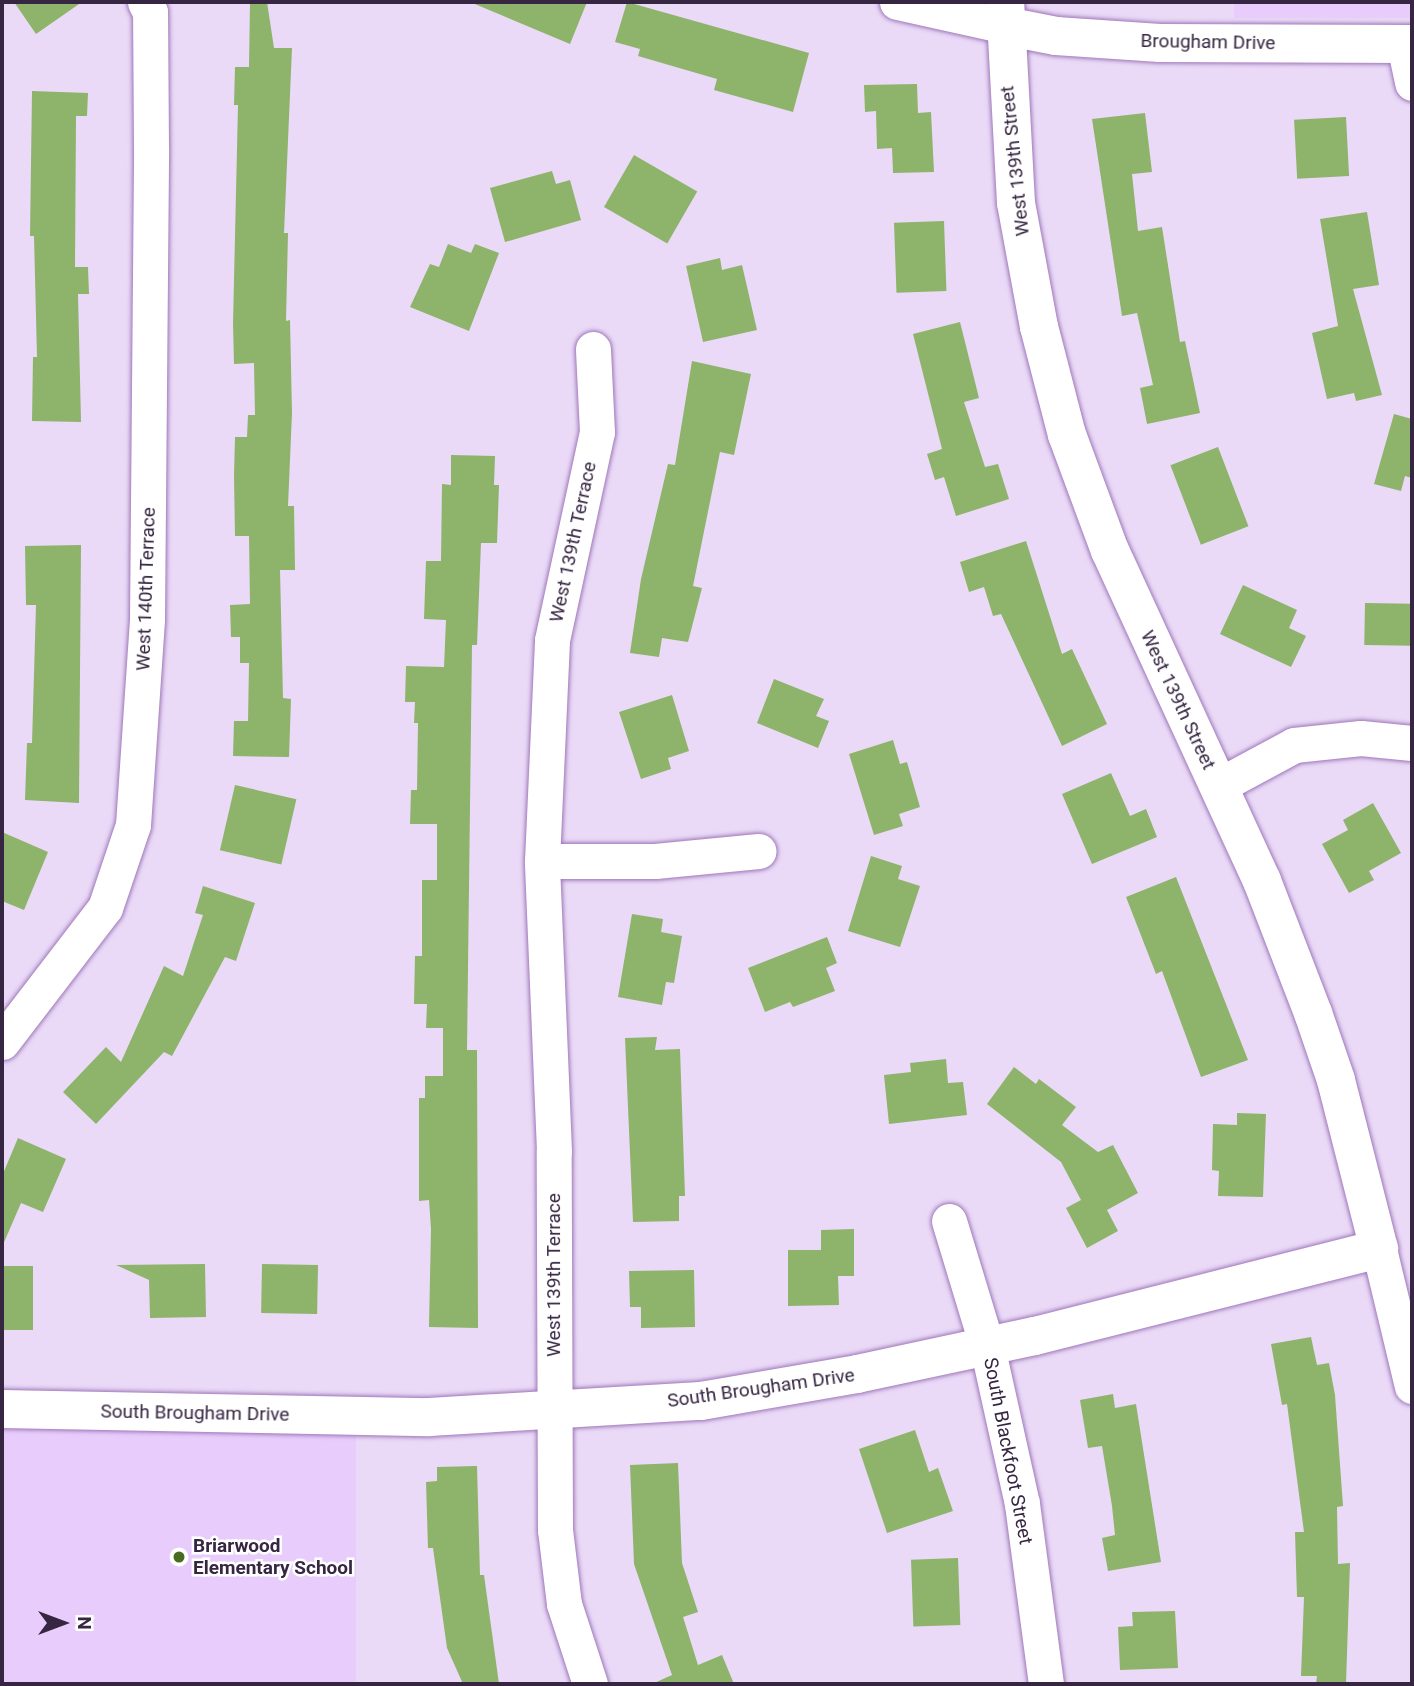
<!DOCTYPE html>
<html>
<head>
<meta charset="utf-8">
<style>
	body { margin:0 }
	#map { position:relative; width:1414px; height:1686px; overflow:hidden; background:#eadaf7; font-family:Roboto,sans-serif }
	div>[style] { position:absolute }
	.built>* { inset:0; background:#e8cdfc; transform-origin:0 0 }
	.building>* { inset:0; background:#8eb36a; transform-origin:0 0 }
	.roads { filter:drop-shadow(0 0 2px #9f77ba) drop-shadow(0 0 2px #9f77ba) }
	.street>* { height:35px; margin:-17.5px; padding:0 17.5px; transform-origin:17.5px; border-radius:17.5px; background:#fff }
	.secondary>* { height:38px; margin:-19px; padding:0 19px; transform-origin:19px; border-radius:19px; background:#fff }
	.dots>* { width:19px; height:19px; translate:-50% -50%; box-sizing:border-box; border:4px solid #fff; border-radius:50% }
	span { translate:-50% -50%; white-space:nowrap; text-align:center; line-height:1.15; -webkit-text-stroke:5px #fff; paint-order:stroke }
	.street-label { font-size:19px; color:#362642 }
	.poi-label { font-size:19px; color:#362642; font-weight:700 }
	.left { translate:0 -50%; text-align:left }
	.frame { position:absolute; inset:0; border:4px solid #362642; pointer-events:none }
	.north { position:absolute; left:28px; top:1588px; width:70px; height:70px; -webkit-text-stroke:5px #fff; paint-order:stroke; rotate:90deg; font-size:19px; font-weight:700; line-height:28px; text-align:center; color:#362642 }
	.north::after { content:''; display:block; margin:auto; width:24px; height:32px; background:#362642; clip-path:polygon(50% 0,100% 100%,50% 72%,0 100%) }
</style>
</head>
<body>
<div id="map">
	<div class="built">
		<i style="left:1234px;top:2px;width:178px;height:16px"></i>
		<i style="left:356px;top:1425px;width:259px;height:354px;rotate:90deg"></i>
	</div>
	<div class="building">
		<i style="clip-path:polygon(14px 2px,82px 2px,36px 34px)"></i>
		<i style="clip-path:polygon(250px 2px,267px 2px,274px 48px,292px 48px,284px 233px,288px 233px,286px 321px,290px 320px,292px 413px,288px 506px,294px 506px,295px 570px,280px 570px,283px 698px,291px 699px,289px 757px,233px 756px,234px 721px,248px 721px,249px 663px,240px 663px,240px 637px,231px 637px,230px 605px,250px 604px,249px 536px,235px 536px,234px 476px,235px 437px,247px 437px,248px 415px,255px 415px,254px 363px,234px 364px,233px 324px,238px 105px,234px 105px,235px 67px,249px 67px)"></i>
		<i style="clip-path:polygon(470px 2px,587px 2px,570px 44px)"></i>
		<i style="clip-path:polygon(627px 2px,809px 53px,793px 112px,714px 90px,717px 79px,638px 56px,640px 49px,615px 42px)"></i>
		<i style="clip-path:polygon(917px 84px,918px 113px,931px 112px,934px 172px,893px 173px,892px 148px,877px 149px,876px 111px,865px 112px,864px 85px)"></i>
		<i style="clip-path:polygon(32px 91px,88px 93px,87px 116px,76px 116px,75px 267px,88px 267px,89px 294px,78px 294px,81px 422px,32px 421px,33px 357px,37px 357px,34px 236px,30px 236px)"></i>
		<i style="clip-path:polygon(1145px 113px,1152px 172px,1132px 174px,1138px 231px,1162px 227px,1180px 342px,1185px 341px,1200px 413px,1147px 424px,1140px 388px,1153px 385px,1137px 313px,1122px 316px,1092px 119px)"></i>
		<i style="left:1346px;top:117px;width:59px;height:52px;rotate:87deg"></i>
		<i style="left:634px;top:155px;width:73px;height:60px;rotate:30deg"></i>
		<i style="clip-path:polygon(552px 171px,556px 184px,570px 180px,581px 220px,505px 242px,490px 188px)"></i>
		<i style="clip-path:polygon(1367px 212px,1379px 285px,1353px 289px,1382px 395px,1356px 401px,1354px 393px,1327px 399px,1312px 333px,1338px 326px,1320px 219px)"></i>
		<i style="left:944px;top:221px;width:70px;height:50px;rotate:88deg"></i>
		<i style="clip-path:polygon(448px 244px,471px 253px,475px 244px,499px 253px,469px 331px,410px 307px,430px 264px,439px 267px)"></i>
		<i style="clip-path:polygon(720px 258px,722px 270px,742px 265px,757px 330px,703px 342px,686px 266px)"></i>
		<i style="clip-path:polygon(960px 322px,979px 398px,964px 402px,985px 467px,998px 464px,1009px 499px,956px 516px,944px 477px,935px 480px,927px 454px,942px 449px,913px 334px)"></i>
		<i style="clip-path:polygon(692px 361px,751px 374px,734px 455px,720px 452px,693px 586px,702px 588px,688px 642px,662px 638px,659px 657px,630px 653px,641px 579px,668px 464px,675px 465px)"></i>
		<i style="clip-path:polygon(1394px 414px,1412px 419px,1412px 478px,1405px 476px,1401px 491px,1374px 484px)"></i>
		<i style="left:1218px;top:447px;width:85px;height:51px;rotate:69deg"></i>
		<i style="clip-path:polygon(451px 455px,495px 456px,494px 485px,499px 485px,497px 543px,481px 543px,477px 645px,472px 645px,467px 1050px,477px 1050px,478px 1328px,429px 1327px,431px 1229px,429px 1200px,419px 1201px,419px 1098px,425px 1098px,425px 1076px,443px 1076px,443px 1028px,426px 1028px,427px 1004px,414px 1004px,415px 956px,422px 956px,422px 880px,437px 880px,437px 824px,410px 824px,411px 790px,417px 790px,418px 723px,414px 723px,415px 702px,405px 702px,406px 666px,444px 667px,446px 620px,424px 619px,426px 561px,441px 561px,442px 484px,451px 485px)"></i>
		<i style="clip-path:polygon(1026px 541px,1062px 654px,1072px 649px,1107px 724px,1062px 746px,1001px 614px,993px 616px,984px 587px,969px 592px,960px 562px)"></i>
		<i style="clip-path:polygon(81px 545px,79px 803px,25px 800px,27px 743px,32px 743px,36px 605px,26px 605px,25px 546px)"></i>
		<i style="clip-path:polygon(1243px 585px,1297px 610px,1289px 628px,1306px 636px,1291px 667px,1220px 634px)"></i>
		<i style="left:1365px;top:603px;width:47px;height:42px;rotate:1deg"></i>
		<i style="clip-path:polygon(774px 679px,824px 699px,816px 716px,829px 721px,818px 748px,757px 723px)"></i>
		<i style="clip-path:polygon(672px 695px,689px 751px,668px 758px,671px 769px,641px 779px,619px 712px)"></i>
		<i style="clip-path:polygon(893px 740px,900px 764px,907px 762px,920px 807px,899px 814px,903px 826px,874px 835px,849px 754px)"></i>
		<i style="clip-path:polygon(1111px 773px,1130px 816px,1146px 809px,1157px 837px,1092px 864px,1062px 794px)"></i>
		<i style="left:235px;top:785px;width:63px;height:67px;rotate:13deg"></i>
		<i style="clip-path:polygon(1373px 803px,1401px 853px,1369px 871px,1374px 880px,1349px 893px,1322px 844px,1348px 830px,1343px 820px)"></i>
		<i style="clip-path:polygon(2px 832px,48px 852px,24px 910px,2px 901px)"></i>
		<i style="clip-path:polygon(871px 856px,902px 866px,898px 879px,920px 886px,900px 947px,848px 931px)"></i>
		<i style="clip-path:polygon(1176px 877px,1248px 1060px,1201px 1077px,1162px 971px,1156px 974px,1126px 897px)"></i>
		<i style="clip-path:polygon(203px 886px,255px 903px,236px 961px,225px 957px,172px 1056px,164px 1052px,96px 1124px,63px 1092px,106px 1047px,121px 1062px,164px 966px,183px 976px,203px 915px,195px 913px)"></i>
		<i style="clip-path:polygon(632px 914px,663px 919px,661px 932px,682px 936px,674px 983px,666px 982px,662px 1005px,618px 997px)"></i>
		<i style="clip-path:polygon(827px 937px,837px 963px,826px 968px,835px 991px,793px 1007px,790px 1002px,765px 1012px,748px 968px)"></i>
		<i style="clip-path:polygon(657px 1037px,655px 1050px,680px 1049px,685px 1196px,679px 1196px,679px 1221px,633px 1222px,625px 1038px)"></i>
		<i style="clip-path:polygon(946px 1059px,948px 1083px,963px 1082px,967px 1115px,889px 1124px,884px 1075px,911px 1072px,910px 1063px)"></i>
		<i style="clip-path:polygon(1014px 1067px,1036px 1084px,1039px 1079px,1076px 1107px,1062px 1125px,1098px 1152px,1113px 1145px,1138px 1193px,1107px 1210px,1118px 1231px,1087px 1248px,1066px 1208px,1081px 1200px,1061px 1162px,987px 1104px)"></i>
		<i style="clip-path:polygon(1237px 1113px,1266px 1114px,1263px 1197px,1218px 1196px,1219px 1171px,1212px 1170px,1213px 1124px,1237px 1125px)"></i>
		<i style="clip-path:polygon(18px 1138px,66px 1159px,43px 1212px,21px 1203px,2px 1247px,2px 1176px)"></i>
		<i style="clip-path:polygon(854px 1229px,854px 1276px,838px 1276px,839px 1305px,788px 1306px,788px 1250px,821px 1250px,821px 1230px)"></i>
		<i style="clip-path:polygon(205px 1264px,206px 1317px,150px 1318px,149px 1280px,116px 1265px)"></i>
		<i style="left:262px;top:1264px;width:56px;height:49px;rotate:1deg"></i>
		<i style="left:2px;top:1266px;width:31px;height:64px"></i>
		<i style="clip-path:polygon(694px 1270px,695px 1327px,641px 1328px,641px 1307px,630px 1307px,629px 1271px)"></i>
		<i style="clip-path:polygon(1311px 1337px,1317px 1365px,1329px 1363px,1335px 1395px,1343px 1506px,1337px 1507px,1338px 1564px,1350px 1563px,1346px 1684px,1316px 1684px,1317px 1676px,1301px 1676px,1304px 1597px,1297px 1597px,1295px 1532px,1304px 1532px,1287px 1404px,1282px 1405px,1271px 1344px)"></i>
		<i style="clip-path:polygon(1113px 1394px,1115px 1408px,1136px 1404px,1161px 1562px,1108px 1571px,1102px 1538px,1115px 1535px,1112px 1506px,1102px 1446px,1088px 1448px,1080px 1400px)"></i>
		<i style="clip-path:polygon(915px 1430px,929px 1472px,938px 1468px,953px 1511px,887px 1533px,859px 1449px)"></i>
		<i style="clip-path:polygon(678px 1463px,682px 1563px,698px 1612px,683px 1617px,698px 1665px,722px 1655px,734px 1684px,652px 1684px,672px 1675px,634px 1564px,630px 1465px)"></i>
		<i style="clip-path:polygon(477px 1466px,480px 1575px,484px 1575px,499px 1684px,463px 1684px,447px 1648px,433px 1548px,428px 1548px,426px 1482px,437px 1481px,437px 1467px)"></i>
		<i style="left:958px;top:1558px;width:67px;height:47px;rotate:88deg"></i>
		<i style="clip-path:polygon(1175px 1611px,1178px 1668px,1120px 1670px,1118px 1627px,1133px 1626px,1132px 1612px)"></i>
	</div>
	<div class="roads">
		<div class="street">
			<i style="left:897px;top:2px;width:111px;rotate:12.5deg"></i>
			<i style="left:1404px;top:44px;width:40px;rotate:78deg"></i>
			<i style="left:1218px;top:786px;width:86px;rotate:-28.3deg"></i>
			<i style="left:1294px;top:745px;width:67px;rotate:-6deg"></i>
			<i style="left:1361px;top:738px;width:51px;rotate:5.6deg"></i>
			<i style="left:542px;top:861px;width:113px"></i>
			<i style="left:655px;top:861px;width:104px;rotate:-5.5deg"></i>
			<i style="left:2px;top:1042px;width:169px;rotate:-52.5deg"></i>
			<i style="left:105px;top:908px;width:88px;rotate:-71.4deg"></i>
			<i style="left:133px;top:825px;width:206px;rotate:-86.1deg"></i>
			<i style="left:147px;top:619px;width:471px;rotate:-89.5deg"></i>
			<i style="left:151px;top:148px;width:136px;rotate:-90.4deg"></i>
			<i style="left:150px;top:12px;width:11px;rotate:-117deg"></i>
			<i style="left:949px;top:1221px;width:131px;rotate:73.1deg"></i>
			<i style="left:987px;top:1346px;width:162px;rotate:77.5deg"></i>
			<i style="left:1022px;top:1504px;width:182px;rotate:82.4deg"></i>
			<i style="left:1379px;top:1249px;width:141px;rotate:76.5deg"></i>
			<i style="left:590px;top:1684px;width:84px;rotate:-108deg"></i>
			<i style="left:564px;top:1604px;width:75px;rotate:-96.9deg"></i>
			<i style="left:555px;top:1530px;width:379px;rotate:-90.2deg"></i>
			<i style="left:554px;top:1151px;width:290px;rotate:-92.4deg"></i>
			<i style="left:542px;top:861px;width:221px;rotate:-87.4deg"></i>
			<i style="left:552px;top:640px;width:213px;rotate:-77.8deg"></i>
			<i style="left:597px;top:432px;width:83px;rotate:-92.8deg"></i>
		</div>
		<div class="secondary">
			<i style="left:1005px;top:26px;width:52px;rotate:11.1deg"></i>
			<i style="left:1056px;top:36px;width:104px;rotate:3.9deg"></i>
			<i style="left:1160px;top:43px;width:252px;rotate:0.2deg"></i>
			<i style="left:2px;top:1409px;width:427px;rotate:1.1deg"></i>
			<i style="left:429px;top:1417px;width:272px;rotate:-3.4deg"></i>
			<i style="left:701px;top:1401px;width:158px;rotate:-9.8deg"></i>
			<i style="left:857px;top:1374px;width:182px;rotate:-12.1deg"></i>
			<i style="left:1035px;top:1336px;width:355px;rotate:-14.2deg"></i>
			<i style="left:1379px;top:1249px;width:174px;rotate:-104.3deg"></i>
			<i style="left:1336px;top:1080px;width:71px;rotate:-108.9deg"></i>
			<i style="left:1313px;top:1013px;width:142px;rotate:-111.1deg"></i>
			<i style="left:1262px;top:881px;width:363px;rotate:-114.7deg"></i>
			<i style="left:1110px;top:551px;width:124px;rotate:-110.3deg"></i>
			<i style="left:1067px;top:435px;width:112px;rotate:-104.5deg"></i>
			<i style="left:1039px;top:327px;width:126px;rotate:-100.5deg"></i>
			<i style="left:1016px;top:203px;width:201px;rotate:-93.1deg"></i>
		</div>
	</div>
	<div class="dots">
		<i style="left:179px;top:1557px;background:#496a21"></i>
	</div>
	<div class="street-label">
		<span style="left:1208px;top:42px;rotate:1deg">Brougham Drive</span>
		<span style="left:1015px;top:161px;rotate:-96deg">West 139th Street</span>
		<span style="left:573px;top:542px;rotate:-78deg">West 139th Terrace</span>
		<span style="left:146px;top:589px;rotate:-88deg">West 140th Terrace</span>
		<span style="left:1178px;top:700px;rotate:65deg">West 139th Street</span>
		<span style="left:554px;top:1275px;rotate:-90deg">West 139th Terrace</span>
		<span style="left:761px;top:1388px;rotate:-8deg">South Brougham Drive</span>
		<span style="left:195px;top:1413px;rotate:1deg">South Brougham Drive</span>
		<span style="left:1008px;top:1451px;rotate:79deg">South Blackfoot Street</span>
	</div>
	<div class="poi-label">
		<span class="left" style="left:193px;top:1557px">Briarwood<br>Elementary School</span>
	</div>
	<div class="frame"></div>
	<div class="north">N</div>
</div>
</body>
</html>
